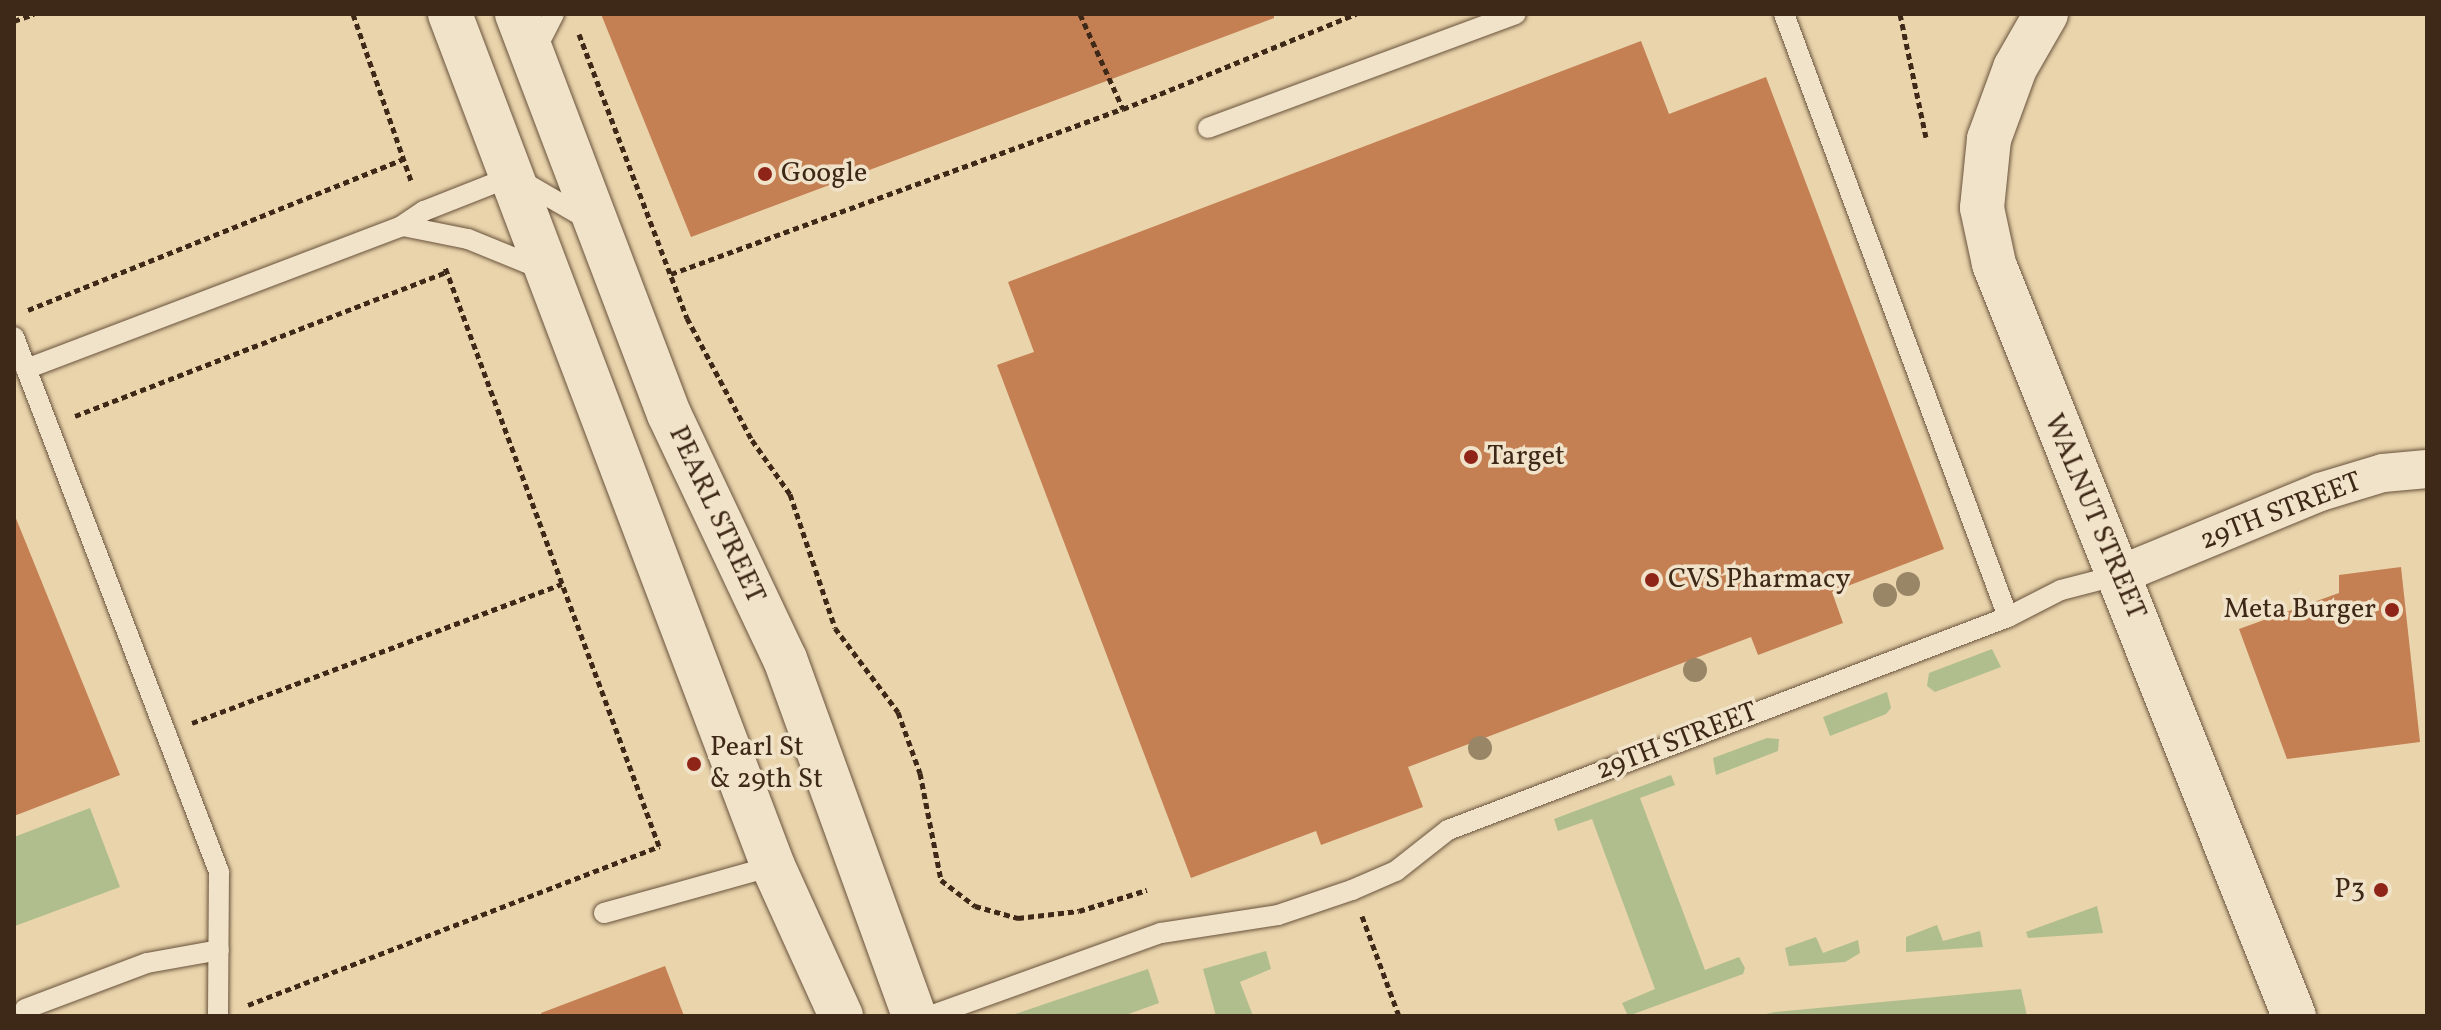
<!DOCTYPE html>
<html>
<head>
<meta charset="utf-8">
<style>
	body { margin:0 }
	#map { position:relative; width:2441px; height:1030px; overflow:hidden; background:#e9d4ac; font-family:Vollkorn,serif }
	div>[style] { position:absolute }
	.green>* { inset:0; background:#b0be8e }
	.building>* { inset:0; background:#c47f53 }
	.path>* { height:5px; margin-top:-2.5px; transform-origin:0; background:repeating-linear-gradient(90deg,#3e2817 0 6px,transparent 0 10px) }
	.roads { filter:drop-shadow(0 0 2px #69533c) drop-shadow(0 0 2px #69533c) }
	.service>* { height:20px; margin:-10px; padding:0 10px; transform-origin:10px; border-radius:10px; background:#f1e3c9 }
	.minor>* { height:38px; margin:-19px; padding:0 19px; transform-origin:19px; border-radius:19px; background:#f1e3c9 }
	.tertiary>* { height:44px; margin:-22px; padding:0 22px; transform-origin:22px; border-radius:22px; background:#f1e3c9 }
	.secondary>* { height:44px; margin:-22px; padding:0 22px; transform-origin:22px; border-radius:22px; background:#f1e3c9 }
	.trees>* { width:24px; height:24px; margin:-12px; border-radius:50%; background:#988667 }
	.dots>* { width:22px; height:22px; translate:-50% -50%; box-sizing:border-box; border:4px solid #f1e3c9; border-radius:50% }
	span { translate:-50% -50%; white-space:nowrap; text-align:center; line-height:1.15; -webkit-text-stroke:7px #f1e3c9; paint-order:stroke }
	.poi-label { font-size:28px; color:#3e2817 }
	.left { translate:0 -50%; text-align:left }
	.right { translate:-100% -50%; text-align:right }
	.street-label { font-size:28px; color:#3e2817 }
	.frame { position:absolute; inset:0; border:16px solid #3e2817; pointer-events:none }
</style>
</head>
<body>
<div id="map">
	<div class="green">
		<i style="clip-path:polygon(1992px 649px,2001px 667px,1935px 692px,1927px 686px,1929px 673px)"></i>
		<i style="clip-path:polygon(1887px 692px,1891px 708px,1886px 714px,1830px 736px,1823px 717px)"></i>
		<i style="clip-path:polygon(1767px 738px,1779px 739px,1778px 751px,1716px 775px,1713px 758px)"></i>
		<i style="clip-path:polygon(1671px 775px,1675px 785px,1640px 798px,1705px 970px,1739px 957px,1745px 968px,1743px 974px,1628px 1016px,1622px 1003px,1655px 989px,1592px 819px,1558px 831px,1554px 819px)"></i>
		<i style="clip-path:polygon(90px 808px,120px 887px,15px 926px,14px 837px)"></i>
		<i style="clip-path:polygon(2097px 906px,2103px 933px,2028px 938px,2026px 932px)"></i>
		<i style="clip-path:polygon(1937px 925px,1943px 941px,1980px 931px,1983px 947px,1906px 952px,1906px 937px)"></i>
		<i style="clip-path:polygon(1816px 937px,1823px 953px,1858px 940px,1860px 953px,1845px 962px,1789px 966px,1785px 948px)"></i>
		<i style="clip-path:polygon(1266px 951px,1271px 969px,1240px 982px,1253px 1016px,1216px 1016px,1203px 969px)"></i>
		<i style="clip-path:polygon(1148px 969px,1159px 1003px,1123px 1016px,1012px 1015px)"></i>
		<i style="clip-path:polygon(2021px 989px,2027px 1016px,1757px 1016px,1775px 1012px)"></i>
	</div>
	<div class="building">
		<i style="clip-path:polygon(601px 14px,1274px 14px,1274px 18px,691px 237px)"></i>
		<i style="clip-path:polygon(1641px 41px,1669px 114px,1766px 77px,1944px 549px,1832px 592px,1843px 623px,1758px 655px,1751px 637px,1408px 767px,1423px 807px,1321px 845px,1316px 831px,1191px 878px,997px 365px,1034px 352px,1008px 282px)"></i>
		<i style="clip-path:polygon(15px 516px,120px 775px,14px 816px,14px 517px)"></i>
		<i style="clip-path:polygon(2401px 567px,2420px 742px,2287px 759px,2239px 629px,2339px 593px,2339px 575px)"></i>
		<i style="clip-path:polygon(665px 966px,684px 1016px,542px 1016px,541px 1013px)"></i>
	</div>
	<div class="path">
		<i style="left:353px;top:14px;width:179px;rotate:70.8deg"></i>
		<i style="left:1080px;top:14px;width:104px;rotate:65.6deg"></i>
		<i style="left:1900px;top:14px;width:126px;rotate:78.1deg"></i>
		<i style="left:14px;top:21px;width:21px;rotate:-19deg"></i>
		<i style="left:579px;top:34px;width:304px;rotate:69.2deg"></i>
		<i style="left:687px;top:318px;width:138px;rotate:62deg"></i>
		<i style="left:752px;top:440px;width:66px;rotate:54.9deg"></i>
		<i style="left:790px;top:494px;width:141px;rotate:71.4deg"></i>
		<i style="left:835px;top:628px;width:105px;rotate:53.1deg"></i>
		<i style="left:898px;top:712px;width:65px;rotate:70.2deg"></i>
		<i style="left:920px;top:773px;width:109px;rotate:78.9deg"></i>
		<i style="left:941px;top:880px;width:43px;rotate:37.4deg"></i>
		<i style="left:975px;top:906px;width:45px;rotate:15.6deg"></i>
		<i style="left:1018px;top:918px;width:61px;rotate:-6.5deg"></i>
		<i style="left:1079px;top:911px;width:71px;rotate:-17.2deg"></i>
		<i style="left:671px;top:274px;width:481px;rotate:-20.1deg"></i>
		<i style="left:1123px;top:109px;width:252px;rotate:-22.2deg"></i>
		<i style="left:28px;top:310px;width:403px;rotate:-21.9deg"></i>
		<i style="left:75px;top:416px;width:399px;rotate:-21.2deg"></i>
		<i style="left:192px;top:723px;width:395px;rotate:-20.6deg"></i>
		<i style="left:1362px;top:916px;width:107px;rotate:69.7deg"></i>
		<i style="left:248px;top:1005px;width:441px;rotate:-21.1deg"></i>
		<i style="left:659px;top:846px;width:617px;rotate:-110.28deg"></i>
	</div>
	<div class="roads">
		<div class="service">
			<i style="left:1784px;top:14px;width:643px;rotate:69.62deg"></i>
			<i style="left:534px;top:53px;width:44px;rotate:-62.9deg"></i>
			<i style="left:1208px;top:128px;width:328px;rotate:-20.3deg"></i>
			<i style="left:403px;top:226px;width:66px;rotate:11.3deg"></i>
			<i style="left:468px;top:239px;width:82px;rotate:22.2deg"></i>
			<i style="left:14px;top:337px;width:573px;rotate:69.03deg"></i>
			<i style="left:219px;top:872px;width:144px;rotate:90.4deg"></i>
			<i style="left:26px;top:369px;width:400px;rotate:-20.8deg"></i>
			<i style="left:400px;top:227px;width:29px;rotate:-34deg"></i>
			<i style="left:424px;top:211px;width:96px;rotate:-21.5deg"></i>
			<i style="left:513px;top:176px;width:88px;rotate:30.1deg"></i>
			<i style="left:604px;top:913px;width:175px;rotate:-15.5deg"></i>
			<i style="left:25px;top:1009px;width:130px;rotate:-20.7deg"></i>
			<i style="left:147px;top:963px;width:73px;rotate:-10.2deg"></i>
			<i style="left:930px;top:1016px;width:245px;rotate:-19.8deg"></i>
			<i style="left:1161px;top:933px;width:118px;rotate:-8.7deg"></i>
			<i style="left:1278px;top:915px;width:78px;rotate:-18.7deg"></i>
			<i style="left:1352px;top:890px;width:48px;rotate:-23.4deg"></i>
			<i style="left:1396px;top:871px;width:66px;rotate:-38.3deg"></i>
			<i style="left:1448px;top:830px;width:599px;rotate:-20.82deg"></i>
			<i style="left:2008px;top:617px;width:59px;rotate:-27deg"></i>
			<i style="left:2061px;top:590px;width:60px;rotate:-14.5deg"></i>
		</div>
		<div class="minor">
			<i style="left:2119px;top:575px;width:217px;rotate:-22.4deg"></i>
			<i style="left:2320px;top:492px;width:66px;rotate:-16.8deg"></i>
			<i style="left:2383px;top:473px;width:44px;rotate:-5.2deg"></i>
		</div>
		<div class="tertiary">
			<i style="left:2046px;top:14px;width:62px;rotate:119.9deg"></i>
			<i style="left:2015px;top:68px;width:76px;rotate:110.1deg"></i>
			<i style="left:1989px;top:139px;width:69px;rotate:95.8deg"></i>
			<i style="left:1982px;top:208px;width:57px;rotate:77.9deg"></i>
			<i style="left:1994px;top:264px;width:810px;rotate:68.25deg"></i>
		</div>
		<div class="secondary">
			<i style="left:450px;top:14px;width:911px;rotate:69.24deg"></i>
			<i style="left:773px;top:866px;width:165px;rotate:65.6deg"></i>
			<i style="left:517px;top:14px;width:428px;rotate:69.2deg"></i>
			<i style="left:669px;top:414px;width:271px;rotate:64.7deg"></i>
			<i style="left:785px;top:659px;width:380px;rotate:70.1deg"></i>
		</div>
	</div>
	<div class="trees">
		<i style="left:1908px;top:584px"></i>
		<i style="left:1885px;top:595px"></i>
		<i style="left:1695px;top:670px"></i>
		<i style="left:1480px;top:748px"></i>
	</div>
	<div class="dots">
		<i style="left:765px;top:174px;background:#8f2418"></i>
		<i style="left:1471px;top:457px;background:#8f2418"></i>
		<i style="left:1652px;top:580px;background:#8f2418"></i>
		<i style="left:2392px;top:610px;background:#8f2418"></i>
		<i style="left:694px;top:764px;background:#8f2418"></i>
		<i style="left:2381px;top:890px;background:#8f2418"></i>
	</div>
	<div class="poi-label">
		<span class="left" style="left:781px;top:174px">Google</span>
		<span class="left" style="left:1487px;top:457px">Target</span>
		<span class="left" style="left:1668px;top:580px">CVS Pharmacy</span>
		<span class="right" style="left:2376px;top:610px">Meta Burger</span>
		<span class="left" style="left:710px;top:764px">Pearl St<br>&amp; 29th St</span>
		<span class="right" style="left:2365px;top:890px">P3</span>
	</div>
	<div class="street-label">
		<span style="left:2281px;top:512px;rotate:-21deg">29TH STREET</span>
		<span style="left:716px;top:515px;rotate:65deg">PEARL STREET</span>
		<span style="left:2094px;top:517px;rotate:67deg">WALNUT STREET</span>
		<span style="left:1677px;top:742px;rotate:-21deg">29TH STREET</span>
	</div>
	<div class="frame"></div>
</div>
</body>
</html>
